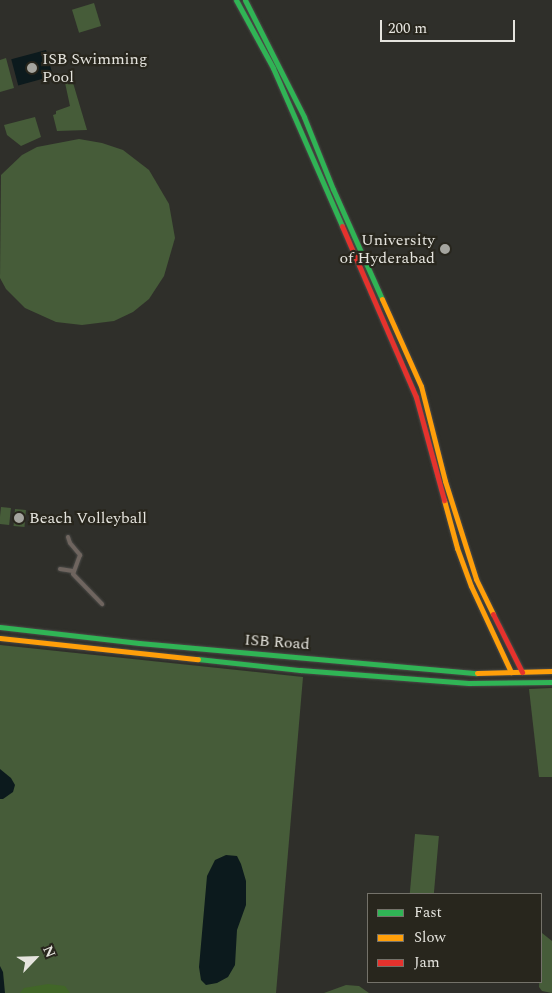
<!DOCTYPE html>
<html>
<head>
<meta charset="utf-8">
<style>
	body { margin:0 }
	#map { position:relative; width:552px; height:993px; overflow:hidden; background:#2f2f2a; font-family:Spectral,serif }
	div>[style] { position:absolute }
	.green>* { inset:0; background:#465c39; transform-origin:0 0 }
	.forest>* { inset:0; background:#416628 }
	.water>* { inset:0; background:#0c1a1d; transform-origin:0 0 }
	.roads { filter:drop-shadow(0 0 1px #4b4b48) drop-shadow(0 0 1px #4b4b48) }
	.street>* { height:4px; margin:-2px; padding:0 2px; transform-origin:2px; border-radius:2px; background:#6f655f }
	.fast>* { height:5px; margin:-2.5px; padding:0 2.5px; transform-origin:2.5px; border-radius:2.5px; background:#30b455 }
	.slow>* { height:5px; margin:-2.5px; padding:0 2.5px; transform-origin:2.5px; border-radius:2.5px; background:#ff9f0a }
	.jam>* { height:5px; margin:-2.5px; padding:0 2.5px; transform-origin:2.5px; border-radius:2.5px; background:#e5322d }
	.dots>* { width:14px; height:14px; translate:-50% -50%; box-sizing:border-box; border:2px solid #28261d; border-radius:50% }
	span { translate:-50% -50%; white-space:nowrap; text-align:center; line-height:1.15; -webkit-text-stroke:4.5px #28261d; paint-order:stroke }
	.poi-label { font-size:16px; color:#e5e4de }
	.left { translate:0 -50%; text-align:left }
	.right { translate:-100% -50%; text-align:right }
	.street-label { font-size:16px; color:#e5e4de }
	.legend { position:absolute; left:367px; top:893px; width:175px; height:90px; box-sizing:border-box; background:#28261d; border:1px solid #74726a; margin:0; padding:6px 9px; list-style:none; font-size:15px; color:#e5e4de }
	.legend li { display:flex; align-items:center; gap:10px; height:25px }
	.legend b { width:25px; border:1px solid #74726a }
	.north { position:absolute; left:10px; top:933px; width:50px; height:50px; -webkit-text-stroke:4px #28261d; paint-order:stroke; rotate:66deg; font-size:14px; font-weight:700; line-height:20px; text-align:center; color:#e5e4de }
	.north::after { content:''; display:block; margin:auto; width:18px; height:22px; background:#e5e4de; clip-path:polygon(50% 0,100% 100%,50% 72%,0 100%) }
	.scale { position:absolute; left:380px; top:20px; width:135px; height:22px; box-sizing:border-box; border:2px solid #e5e4de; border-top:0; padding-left:6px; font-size:15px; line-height:18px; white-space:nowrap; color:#e5e4de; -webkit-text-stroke:4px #28261d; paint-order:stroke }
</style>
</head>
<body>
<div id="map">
	<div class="green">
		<i style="left:94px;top:3px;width:24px;height:23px;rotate:73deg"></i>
		<i style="clip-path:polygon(6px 58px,14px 88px,0 92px,0 60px)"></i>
		<i style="clip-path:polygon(71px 76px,87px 130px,57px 131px,53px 115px,56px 114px,56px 111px,70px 106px,64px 78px)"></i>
		<i style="clip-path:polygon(35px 117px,41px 137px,21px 146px,7px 135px,4px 125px)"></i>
		<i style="clip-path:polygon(79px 139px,102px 143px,123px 150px,149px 170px,169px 204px,175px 238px,164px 276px,149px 299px,133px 312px,114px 321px,82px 325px,56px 322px,25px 308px,6px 289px,0 278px,1px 175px,22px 155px,37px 147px)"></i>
		<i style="left:1px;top:507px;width:10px;height:17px;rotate:6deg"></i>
		<i style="left:15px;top:509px;width:11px;height:17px;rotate:5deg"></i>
		<i style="clip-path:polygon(0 645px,303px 677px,276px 993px,0 993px)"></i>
		<i style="clip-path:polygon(552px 688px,552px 777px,539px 777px,529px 689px)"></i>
		<i style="left:415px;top:834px;width:24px;height:60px;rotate:5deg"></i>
		<i style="clip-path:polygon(542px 933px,552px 941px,552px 993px,542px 991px,539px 987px)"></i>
		<i style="clip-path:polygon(346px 985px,359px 986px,369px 993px,324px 993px)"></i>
	</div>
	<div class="forest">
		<i style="clip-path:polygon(48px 984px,65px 986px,70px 993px,20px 993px,24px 988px)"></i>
	</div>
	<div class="water">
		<i style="left:46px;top:50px;width:27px;height:36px;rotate:75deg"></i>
		<i style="clip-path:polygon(0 769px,11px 778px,15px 785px,13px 792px,3px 799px,0 799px)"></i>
		<i style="clip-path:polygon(226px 855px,237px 856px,241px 864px,246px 881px,246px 905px,237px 930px,235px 965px,228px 977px,217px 983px,206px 985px,201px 980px,199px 967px,207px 876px,215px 860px)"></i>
		<i style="clip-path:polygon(0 966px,3px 972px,5px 993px,0 993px)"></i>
	</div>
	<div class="roads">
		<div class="street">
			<i style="left:68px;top:537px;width:6px;rotate:72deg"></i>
			<i style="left:70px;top:543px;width:16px;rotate:50deg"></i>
			<i style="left:80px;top:555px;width:20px;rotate:110deg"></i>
			<i style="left:73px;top:574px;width:42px;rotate:46deg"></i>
			<i style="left:60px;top:569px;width:13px;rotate:9deg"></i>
		</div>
		<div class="fast">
			<i style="left:236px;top:0;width:77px;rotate:61.4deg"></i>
			<i style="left:273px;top:68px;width:172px;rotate:66.4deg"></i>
			<i style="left:245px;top:0;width:131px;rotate:63.2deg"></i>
			<i style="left:304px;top:117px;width:78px;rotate:68.1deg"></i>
			<i style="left:333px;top:189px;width:120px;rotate:66deg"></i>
			<i style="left:0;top:627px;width:140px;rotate:6.6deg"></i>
			<i style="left:139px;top:643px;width:339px;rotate:5.1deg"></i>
			<i style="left:198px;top:659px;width:103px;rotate:6.2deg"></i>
			<i style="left:300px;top:670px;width:169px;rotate:4.4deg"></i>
			<i style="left:469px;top:683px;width:83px;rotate:-0.7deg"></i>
		</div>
		<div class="slow">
			<i style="left:382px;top:299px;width:95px;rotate:65.9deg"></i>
			<i style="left:421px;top:386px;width:98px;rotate:75.8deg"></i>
			<i style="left:445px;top:481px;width:103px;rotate:72.4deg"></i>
			<i style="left:476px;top:579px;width:39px;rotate:64deg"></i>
			<i style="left:444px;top:500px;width:50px;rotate:74.8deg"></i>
			<i style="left:457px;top:548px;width:40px;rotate:69.8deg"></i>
			<i style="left:471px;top:586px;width:95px;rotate:65.1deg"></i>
			<i style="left:0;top:638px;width:199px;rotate:6.1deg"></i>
			<i style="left:477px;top:673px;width:75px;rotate:-1.5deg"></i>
		</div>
		<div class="jam">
			<i style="left:342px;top:226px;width:186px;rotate:66.6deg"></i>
			<i style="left:416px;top:397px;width:107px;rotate:74.8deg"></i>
			<i style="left:493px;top:614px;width:65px;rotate:63.4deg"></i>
		</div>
	</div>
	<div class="dots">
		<i style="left:32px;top:68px;background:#a5a59f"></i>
		<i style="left:445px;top:249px;background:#a5a59f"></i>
		<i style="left:19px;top:518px;background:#a5a59f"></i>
	</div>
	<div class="poi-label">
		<span class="left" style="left:42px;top:68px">ISB Swimming<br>Pool</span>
		<span class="right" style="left:435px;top:249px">University<br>of Hyderabad</span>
		<span class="left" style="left:29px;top:518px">Beach Volleyball</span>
	</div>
	<div class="street-label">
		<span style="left:277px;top:642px;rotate:4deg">ISB Road</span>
	</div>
	<ul class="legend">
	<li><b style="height:6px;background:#30b455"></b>Fast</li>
	<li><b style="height:6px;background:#ff9f0a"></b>Slow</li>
	<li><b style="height:6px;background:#e5322d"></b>Jam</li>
	</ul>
	<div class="north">N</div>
	<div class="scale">200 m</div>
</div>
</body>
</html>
